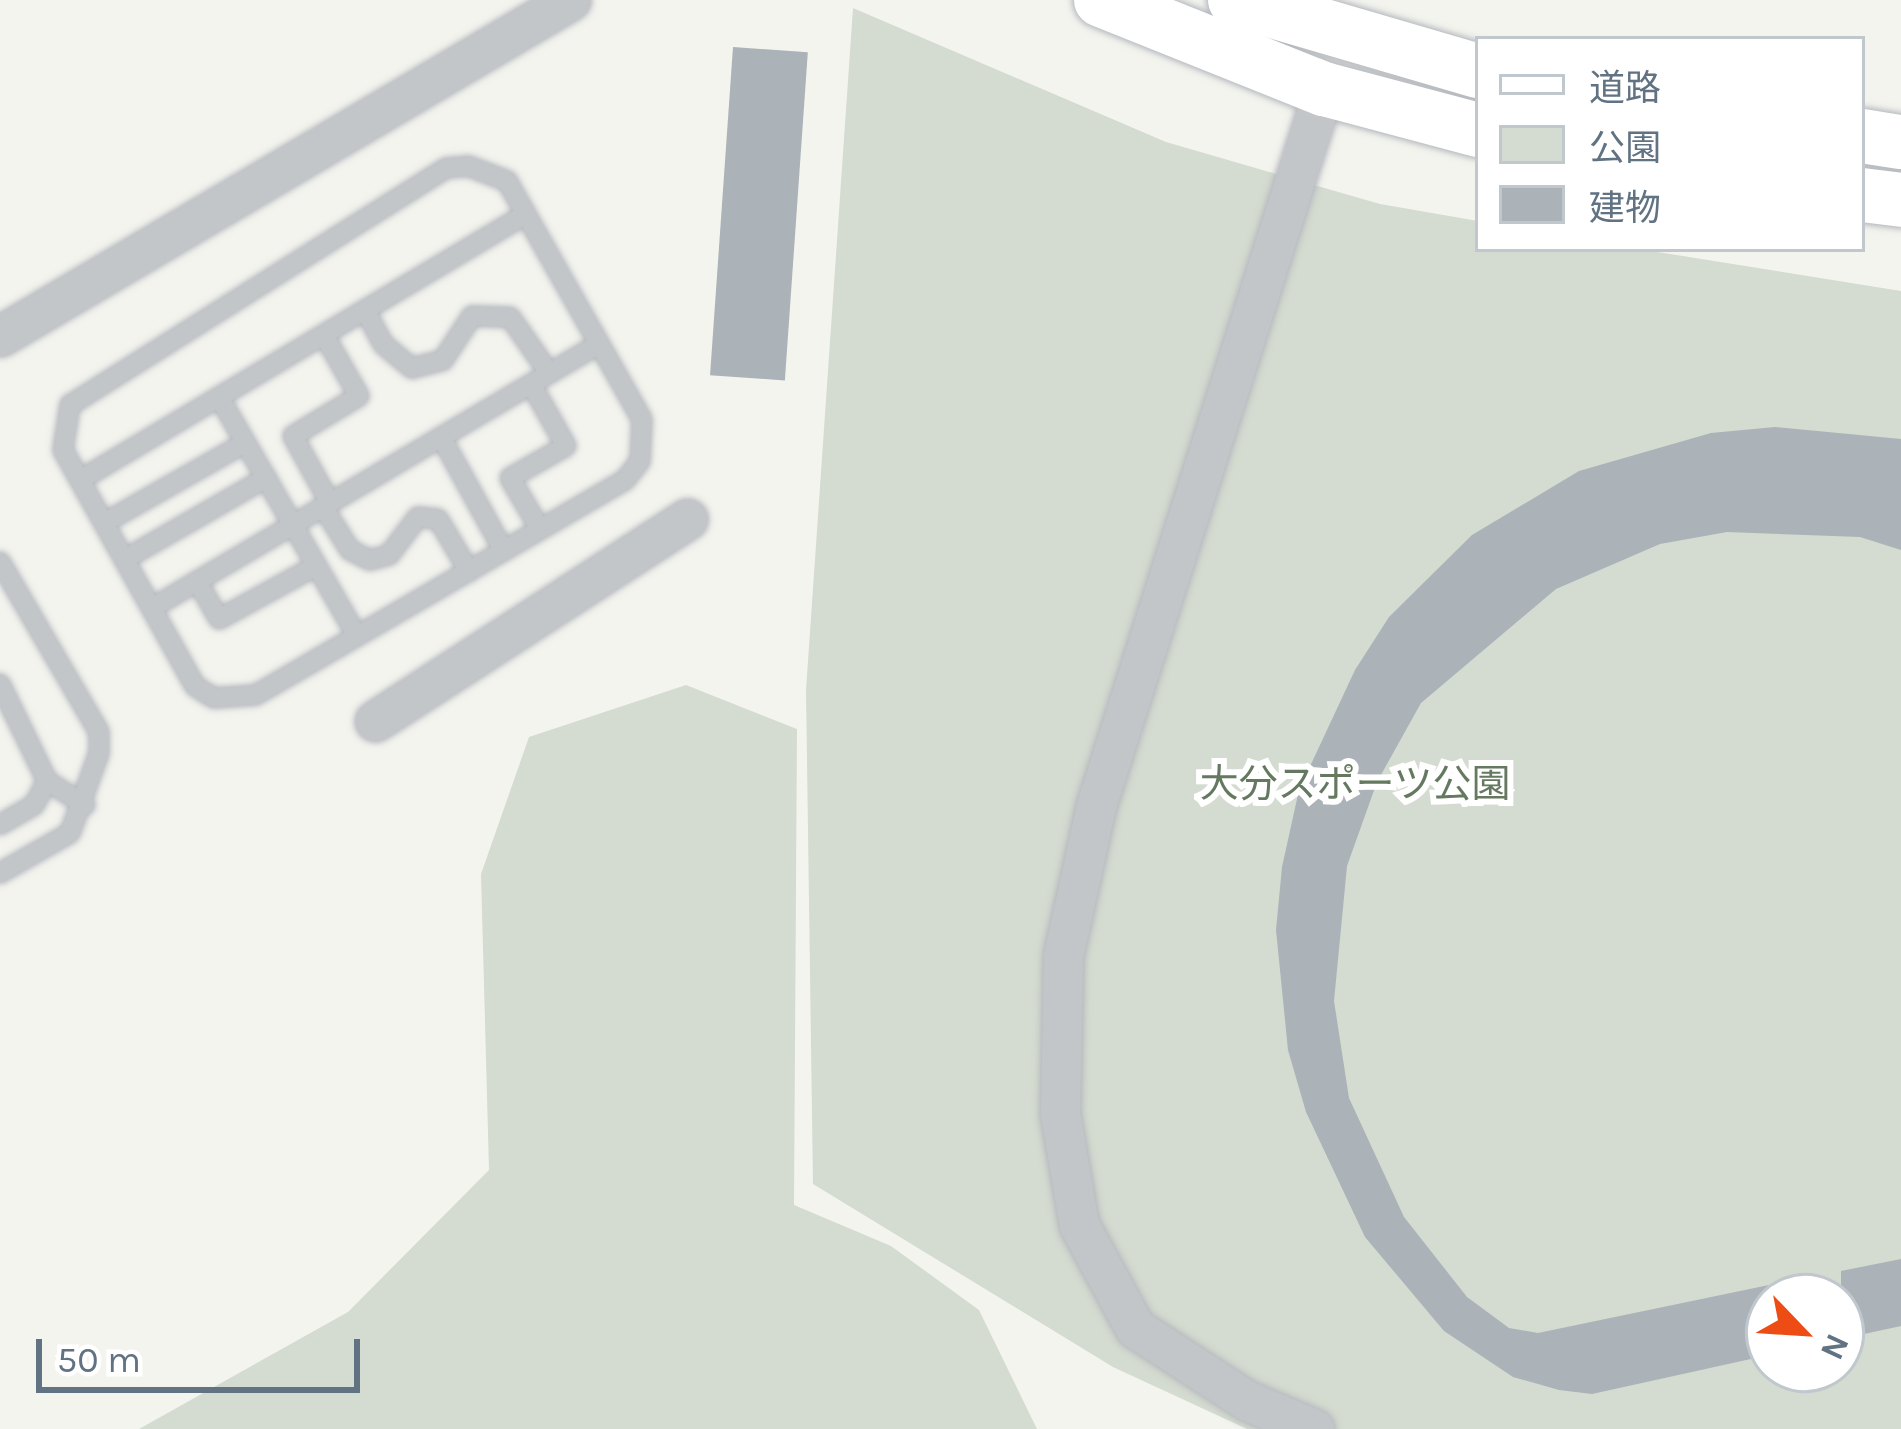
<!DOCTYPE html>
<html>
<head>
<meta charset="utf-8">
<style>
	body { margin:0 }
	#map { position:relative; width:1901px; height:1429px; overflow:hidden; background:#f4f4ef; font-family:Karla,"Noto Sans JP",sans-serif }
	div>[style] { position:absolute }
	.green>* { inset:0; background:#d4dbd0 }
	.building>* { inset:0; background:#abb2b8; transform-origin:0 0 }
	.roads { filter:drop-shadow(0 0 3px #b5b9be) drop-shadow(0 0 3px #b5b9be) }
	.lane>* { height:18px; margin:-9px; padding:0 9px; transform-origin:9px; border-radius:9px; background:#c3c6c9 }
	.street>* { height:39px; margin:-19.5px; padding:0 19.5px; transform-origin:19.5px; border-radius:19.5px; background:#c3c6c9 }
	.secondary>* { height:54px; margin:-27px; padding:0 27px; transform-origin:27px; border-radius:27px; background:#fff }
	span { translate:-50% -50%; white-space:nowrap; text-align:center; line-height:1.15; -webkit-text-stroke:12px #fff; paint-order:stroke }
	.park-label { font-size:39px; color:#647960 }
	.legend { position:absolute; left:1475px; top:36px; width:390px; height:216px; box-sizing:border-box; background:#fff; border:3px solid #c0c7cd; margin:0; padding:15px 21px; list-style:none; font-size:36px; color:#617282 }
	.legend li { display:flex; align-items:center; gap:24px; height:60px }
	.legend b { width:60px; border:3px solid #c0c7cd }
	.north { position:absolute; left:1745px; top:1273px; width:120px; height:120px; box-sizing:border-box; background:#fff; border:3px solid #c0c7cd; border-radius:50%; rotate:115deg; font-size:33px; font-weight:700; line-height:48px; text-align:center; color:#617282 }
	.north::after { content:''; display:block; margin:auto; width:42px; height:54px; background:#ed4d15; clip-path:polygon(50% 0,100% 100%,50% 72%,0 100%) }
	.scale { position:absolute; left:36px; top:1339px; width:324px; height:54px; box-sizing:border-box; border:6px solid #617282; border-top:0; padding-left:15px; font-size:36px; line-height:42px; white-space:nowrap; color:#617282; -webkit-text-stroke:9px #fff; paint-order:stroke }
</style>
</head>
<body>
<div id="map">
	<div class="green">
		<i style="clip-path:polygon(evenodd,853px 8px,1166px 142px,1380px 204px,1478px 221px,1478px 249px,1639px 249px,1901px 291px,1901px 1429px,1247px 1429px,1113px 1367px,813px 1184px,806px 690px,853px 8px,1769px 1297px,1841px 1297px,1841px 1369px,1769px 1369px,1769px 1297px)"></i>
		<i style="clip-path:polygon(686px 685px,797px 729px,794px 1205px,891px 1246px,979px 1310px,1037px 1429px,139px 1429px,348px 1312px,489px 1170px,481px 874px,529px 737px)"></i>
	</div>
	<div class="building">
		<i style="left:733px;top:47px;width:75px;height:329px;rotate:4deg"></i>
		<i style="clip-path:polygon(1775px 427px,1901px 439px,1901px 550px,1860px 537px,1727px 532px,1660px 544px,1556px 589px,1421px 703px,1377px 782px,1347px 866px,1334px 1001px,1349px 1098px,1404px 1217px,1467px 1297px,1509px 1328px,1538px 1333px,1769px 1285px,1769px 1355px,1592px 1394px,1559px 1390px,1513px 1377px,1444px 1331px,1365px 1237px,1306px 1112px,1288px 1050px,1276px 930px,1282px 867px,1299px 790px,1355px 670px,1389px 617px,1472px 535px,1579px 471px,1711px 433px)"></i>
		<i style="clip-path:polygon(1901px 1259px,1901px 1326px,1841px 1339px,1841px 1271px)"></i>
	</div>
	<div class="roads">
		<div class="lane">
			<i style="left:468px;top:166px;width:42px;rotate:21deg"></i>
			<i style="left:507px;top:181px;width:274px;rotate:60.5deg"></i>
			<i style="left:642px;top:420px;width:41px;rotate:92.8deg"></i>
			<i style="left:640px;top:461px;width:24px;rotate:128deg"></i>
			<i style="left:625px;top:480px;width:428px;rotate:149.8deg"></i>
			<i style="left:255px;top:695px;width:41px;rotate:175.8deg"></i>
			<i style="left:214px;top:698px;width:22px;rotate:-148deg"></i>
			<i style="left:195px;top:686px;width:270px;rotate:-119.2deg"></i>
			<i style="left:63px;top:450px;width:46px;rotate:-81.2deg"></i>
			<i style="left:70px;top:405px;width:445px;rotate:-32.2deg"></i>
			<i style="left:447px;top:168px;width:21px;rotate:-5deg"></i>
			<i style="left:365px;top:310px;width:38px;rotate:62deg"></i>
			<i style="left:383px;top:344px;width:38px;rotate:40deg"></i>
			<i style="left:412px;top:368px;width:32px;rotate:-14deg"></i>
			<i style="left:443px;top:360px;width:53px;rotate:-56.6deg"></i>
			<i style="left:472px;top:316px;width:38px;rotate:2deg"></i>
			<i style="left:510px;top:317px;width:68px;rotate:55.1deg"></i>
			<i style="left:324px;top:335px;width:70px;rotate:60.2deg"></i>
			<i style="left:359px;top:396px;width:77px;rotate:148.8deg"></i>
			<i style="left:293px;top:436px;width:77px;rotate:61.1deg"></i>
			<i style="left:531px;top:384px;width:71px;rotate:60.6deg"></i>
			<i style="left:566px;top:446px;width:64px;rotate:150.3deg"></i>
			<i style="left:510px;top:478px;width:59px;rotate:59.5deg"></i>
			<i style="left:219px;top:397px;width:276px;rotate:60deg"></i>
			<i style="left:441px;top:437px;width:130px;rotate:61.1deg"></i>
			<i style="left:80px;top:480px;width:519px;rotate:-30.81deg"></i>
			<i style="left:323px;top:507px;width:51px;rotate:57.9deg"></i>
			<i style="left:350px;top:550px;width:22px;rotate:27deg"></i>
			<i style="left:370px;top:560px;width:20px;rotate:-15deg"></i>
			<i style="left:389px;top:555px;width:48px;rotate:-52.7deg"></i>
			<i style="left:418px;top:517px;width:20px;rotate:6deg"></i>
			<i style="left:438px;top:519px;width:61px;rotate:59.2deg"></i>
			<i style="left:104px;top:523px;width:162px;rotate:-29.6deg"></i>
			<i style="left:125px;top:559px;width:163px;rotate:-29.9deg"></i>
			<i style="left:0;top:562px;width:197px;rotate:59.8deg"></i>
			<i style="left:99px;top:732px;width:21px;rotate:90deg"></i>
			<i style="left:99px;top:753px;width:85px;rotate:109.9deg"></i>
			<i style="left:70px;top:833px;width:81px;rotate:150.3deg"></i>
			<i style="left:197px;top:581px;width:44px;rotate:59.9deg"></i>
			<i style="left:219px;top:619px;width:111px;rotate:-28.7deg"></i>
			<i style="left:152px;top:608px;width:519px;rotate:-30.57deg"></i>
			<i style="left:0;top:684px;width:108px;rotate:64.1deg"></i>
			<i style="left:47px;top:781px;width:27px;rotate:118deg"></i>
			<i style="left:34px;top:805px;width:39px;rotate:150deg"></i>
			<i style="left:47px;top:781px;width:45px;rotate:32.3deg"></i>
		</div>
		<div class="street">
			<i style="left:0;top:336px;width:662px;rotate:-30.52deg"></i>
			<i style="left:375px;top:721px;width:372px;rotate:-32.9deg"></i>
			<i style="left:1314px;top:1429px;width:74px;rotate:-156.9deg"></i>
			<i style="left:1246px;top:1400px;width:132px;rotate:-147deg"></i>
			<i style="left:1135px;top:1328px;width:117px;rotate:-118.5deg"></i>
			<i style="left:1079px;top:1225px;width:113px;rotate:-99.7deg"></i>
			<i style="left:1060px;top:1114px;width:158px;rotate:-88.9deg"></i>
			<i style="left:1063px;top:956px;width:154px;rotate:-77.6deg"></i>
			<i style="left:1096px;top:806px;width:752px;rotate:-72.36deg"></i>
		</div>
		<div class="secondary">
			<i style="left:1101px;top:0;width:240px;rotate:21.8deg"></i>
			<i style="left:1324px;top:89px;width:159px;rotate:14.9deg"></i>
			<i style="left:1235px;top:0;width:253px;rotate:16.3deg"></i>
			<i style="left:1862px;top:136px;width:39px;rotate:9deg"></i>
			<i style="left:1862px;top:195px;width:39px;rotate:7deg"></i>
		</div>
	</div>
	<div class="park-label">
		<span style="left:1355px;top:784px">大分スポーツ公園</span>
	</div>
	<ul class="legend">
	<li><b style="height:15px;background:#fff"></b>道路</li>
	<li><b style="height:33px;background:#d4dbd0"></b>公園</li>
	<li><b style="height:33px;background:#abb2b8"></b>建物</li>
	</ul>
	<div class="north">N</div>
	<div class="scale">50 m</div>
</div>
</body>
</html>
